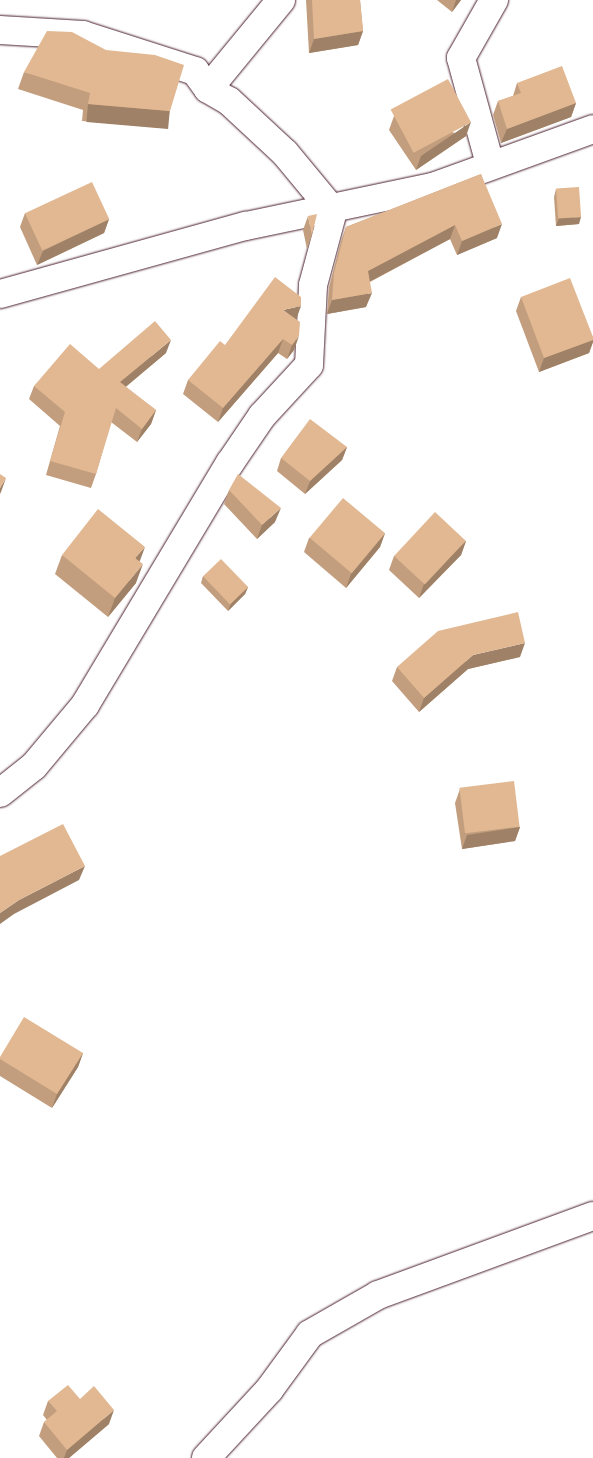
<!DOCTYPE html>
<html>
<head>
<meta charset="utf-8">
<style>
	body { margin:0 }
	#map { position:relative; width:593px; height:1458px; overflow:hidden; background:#fff; font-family:Kalam,sans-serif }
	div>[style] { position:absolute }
	.roads { filter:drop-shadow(0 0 1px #4a1f2b) drop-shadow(0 0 1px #4a1f2b) }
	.minor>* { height:28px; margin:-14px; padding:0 14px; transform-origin:14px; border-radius:14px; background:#fff }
	.wall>* { inset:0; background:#c29e7e }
	.shaded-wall>* { inset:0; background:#9e8166; transform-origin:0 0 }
	.building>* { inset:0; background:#e1b892; transform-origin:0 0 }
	span { translate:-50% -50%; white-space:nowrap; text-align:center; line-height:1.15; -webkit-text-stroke:5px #fff; paint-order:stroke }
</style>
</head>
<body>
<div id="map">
	<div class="roads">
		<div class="minor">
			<i style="left:0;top:30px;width:83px;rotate:3.4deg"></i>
			<i style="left:83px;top:35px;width:118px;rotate:17.8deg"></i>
			<i style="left:195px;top:71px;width:22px;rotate:54deg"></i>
			<i style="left:208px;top:89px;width:24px;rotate:30deg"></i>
			<i style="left:229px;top:101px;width:76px;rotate:42.9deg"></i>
			<i style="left:285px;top:153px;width:75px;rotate:50.4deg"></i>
			<i style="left:208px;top:89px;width:115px;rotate:-50.6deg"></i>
			<i style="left:490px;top:164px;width:110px;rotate:-105.3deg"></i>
			<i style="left:461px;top:58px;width:67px;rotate:-60.4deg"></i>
			<i style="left:0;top:294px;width:255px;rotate:-15.5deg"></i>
			<i style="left:246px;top:226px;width:191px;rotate:-11.8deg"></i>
			<i style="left:433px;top:187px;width:170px;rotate:-19.9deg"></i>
			<i style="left:0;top:793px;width:43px;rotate:-38.5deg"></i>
			<i style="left:34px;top:766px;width:80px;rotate:-50.1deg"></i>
			<i style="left:85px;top:705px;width:282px;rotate:-59.1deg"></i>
			<i style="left:230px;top:463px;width:57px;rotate:-55.8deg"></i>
			<i style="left:262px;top:416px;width:69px;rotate:-47.3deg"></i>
			<i style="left:309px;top:365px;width:80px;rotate:-87.1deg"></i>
			<i style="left:313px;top:285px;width:77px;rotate:-74.9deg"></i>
			<i style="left:206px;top:1458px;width:93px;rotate:-47.2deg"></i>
			<i style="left:269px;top:1390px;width:69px;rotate:-53.8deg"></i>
			<i style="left:310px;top:1334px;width:78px;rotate:-29.8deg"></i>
			<i style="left:378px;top:1295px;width:229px;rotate:-20.2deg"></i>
		</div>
	</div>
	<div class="wall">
		<i style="clip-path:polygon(306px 0,360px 0,363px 31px,358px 45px,309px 53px)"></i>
		<i style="clip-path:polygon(437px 0,461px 0,452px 12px)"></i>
		<i style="clip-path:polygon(24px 72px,170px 111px,163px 128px,82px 121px,83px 110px,18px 89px)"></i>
		<i style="clip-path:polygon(517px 83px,576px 103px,571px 117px,501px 143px,493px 115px,498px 101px,513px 96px)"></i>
		<i style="clip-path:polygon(394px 116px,466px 136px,416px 170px,389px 130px)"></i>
		<i style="clip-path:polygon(481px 174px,497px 238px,457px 255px,450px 239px,370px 282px,366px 307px,327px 314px,329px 287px,341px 241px,346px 227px)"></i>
		<i style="clip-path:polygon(556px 189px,579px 224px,556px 226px,554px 197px)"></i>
		<i style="clip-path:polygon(25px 213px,109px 219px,104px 233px,37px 265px,20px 227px)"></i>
		<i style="clip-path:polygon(308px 216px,312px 235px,307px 249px,303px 230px)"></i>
		<i style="clip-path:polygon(521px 297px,593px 337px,593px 342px,589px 353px,539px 372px,516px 311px)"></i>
		<i style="clip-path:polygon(296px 319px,294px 350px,287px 359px,278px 353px,218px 422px,183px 394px,188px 380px)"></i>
		<i style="clip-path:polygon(166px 353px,125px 387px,156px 410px,151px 424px,137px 442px,111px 422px,96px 474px,91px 488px,46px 475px,60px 426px,29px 399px,34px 386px,99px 369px)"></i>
		<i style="clip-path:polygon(347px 447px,342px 460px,305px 494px,277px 471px,281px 458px)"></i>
		<i style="clip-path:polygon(229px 490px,275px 522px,257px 539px,224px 504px)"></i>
		<i style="clip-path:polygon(385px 533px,380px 547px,346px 588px,304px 552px,309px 538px)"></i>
		<i style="clip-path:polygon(466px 541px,461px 555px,419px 598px,389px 570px,394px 556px)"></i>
		<i style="clip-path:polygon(62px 555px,136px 583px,108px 617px,55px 574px)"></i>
		<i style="clip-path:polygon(203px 576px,248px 587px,245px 594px,228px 611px,201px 583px)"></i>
		<i style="clip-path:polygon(520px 657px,468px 669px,419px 712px,392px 681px,397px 667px)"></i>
		<i style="clip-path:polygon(460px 789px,520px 827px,515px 841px,462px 849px,455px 803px)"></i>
		<i style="clip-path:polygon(83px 1053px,78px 1067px,52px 1108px,0 1076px,0 1057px)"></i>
		<i style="clip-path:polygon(80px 1399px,109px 1424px,69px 1458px,57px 1458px,39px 1436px,44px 1422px,47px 1420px,43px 1415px,48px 1401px)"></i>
	</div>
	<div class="shaded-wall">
		<i style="clip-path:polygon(456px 0,461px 0,452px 12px)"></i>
		<i style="clip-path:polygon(363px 31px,358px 45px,309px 53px,314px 39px)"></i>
		<i style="clip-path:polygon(576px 103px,571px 117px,501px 143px,507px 129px)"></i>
		<i style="left:88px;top:104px;width:82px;height:18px;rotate:5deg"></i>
		<i style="clip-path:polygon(471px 122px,466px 136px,416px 170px,421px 156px)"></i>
		<i style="clip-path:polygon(581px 217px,579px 224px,556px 226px,559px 218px)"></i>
		<i style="clip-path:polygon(109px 219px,104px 233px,37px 265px,43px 251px)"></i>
		<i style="clip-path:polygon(502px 224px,497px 238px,457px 255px,462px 241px)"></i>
		<i style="clip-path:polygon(455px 225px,450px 239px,363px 285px,368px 271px)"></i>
		<i style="clip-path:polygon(372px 293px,366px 307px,327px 314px,332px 300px)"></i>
		<i style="clip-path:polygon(301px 306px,296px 320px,283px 310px)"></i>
		<i style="clip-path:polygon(299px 336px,294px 350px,287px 359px,292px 345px)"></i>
		<i style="clip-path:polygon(283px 339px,278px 353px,218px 422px,223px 408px)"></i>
		<i style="clip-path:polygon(171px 340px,166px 353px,115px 396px,120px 382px)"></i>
		<i style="clip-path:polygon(593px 340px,593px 342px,589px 353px,539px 372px,544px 358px)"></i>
		<i style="clip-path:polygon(156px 410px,151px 424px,137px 442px,142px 429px)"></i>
		<i style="clip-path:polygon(347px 447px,342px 460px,305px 494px,310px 481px)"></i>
		<i style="clip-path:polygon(6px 478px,1px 492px,0 494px,0 488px)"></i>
		<i style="clip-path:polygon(281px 508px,275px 522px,257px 539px,262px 525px)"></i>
		<i style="clip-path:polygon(385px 533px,380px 547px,346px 588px,351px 574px)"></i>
		<i style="clip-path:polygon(466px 541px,461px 555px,419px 598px,424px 584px)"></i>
		<i style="clip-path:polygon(145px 547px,138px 566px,135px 558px)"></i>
		<i style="clip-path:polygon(143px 564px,136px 583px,108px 617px,115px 598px)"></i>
		<i style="clip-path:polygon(248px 587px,245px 594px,228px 611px,231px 603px)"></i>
		<i style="clip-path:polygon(525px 643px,520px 657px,468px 669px,419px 712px,424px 698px,473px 655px)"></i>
		<i style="clip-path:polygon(520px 827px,515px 841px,462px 849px,467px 835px)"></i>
		<i style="clip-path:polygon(85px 866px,79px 880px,14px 914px,0 924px,0 913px,19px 900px)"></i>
		<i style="clip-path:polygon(83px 1053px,78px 1067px,52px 1108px,57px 1094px)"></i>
		<i style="clip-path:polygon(114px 1410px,109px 1424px,69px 1458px,64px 1458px,67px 1450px)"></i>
	</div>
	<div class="building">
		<i style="clip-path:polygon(312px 0,360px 0,363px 31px,314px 39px)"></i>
		<i style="clip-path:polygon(47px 31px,72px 32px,106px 50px,155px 55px,184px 65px,170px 111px,88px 104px,90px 93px,24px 72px)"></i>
		<i style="clip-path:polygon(562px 66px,576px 103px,507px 129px,498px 101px,521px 93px,517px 83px)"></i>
		<i style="left:448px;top:79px;width:49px;height:65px;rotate:62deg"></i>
		<i style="clip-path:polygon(481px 174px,502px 224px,462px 241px,455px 225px,368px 271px,372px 293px,332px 300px,334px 273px,346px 227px)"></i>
		<i style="left:92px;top:182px;width:41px;height:74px;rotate:65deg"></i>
		<i style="left:579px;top:187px;width:30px;height:23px;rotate:86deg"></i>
		<i style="clip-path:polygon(317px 214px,312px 235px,308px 216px)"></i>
		<i style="clip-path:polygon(275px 277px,301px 297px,301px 306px,283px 310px,300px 322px,299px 336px,292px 345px,283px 339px,223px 408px,188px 380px,220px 341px,225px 345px)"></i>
		<i style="clip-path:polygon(570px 278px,593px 337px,593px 340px,544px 358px,521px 297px)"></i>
		<i style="clip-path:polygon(155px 321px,171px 340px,120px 382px,156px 410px,142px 429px,116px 408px,96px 474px,50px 461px,65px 412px,34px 386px,70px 344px,99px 369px)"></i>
		<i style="clip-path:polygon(310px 419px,347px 447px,310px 481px,281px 458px)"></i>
		<i style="clip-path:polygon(0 474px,6px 478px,0 488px)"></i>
		<i style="clip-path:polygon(238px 474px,281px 508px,262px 525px,229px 490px)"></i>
		<i style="left:343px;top:498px;width:55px;height:52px;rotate:40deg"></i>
		<i style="clip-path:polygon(98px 509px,145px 547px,135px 558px,143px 564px,115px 598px,62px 555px)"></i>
		<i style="left:435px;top:512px;width:42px;height:60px;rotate:43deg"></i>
		<i style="left:221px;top:559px;width:39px;height:25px;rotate:46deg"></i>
		<i style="clip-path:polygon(518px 612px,525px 643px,473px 655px,424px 698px,397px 667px,438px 631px)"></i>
		<i style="left:514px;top:781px;width:46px;height:55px;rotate:83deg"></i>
		<i style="clip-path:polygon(63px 824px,85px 866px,19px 900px,0 913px,0 856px)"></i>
		<i style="clip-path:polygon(24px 1017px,83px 1053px,57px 1094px,0 1059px,0 1057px)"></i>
		<i style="clip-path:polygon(68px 1385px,80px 1399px,94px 1386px,114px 1410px,67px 1450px,44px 1422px,57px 1411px,48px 1401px)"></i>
	</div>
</div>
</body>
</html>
